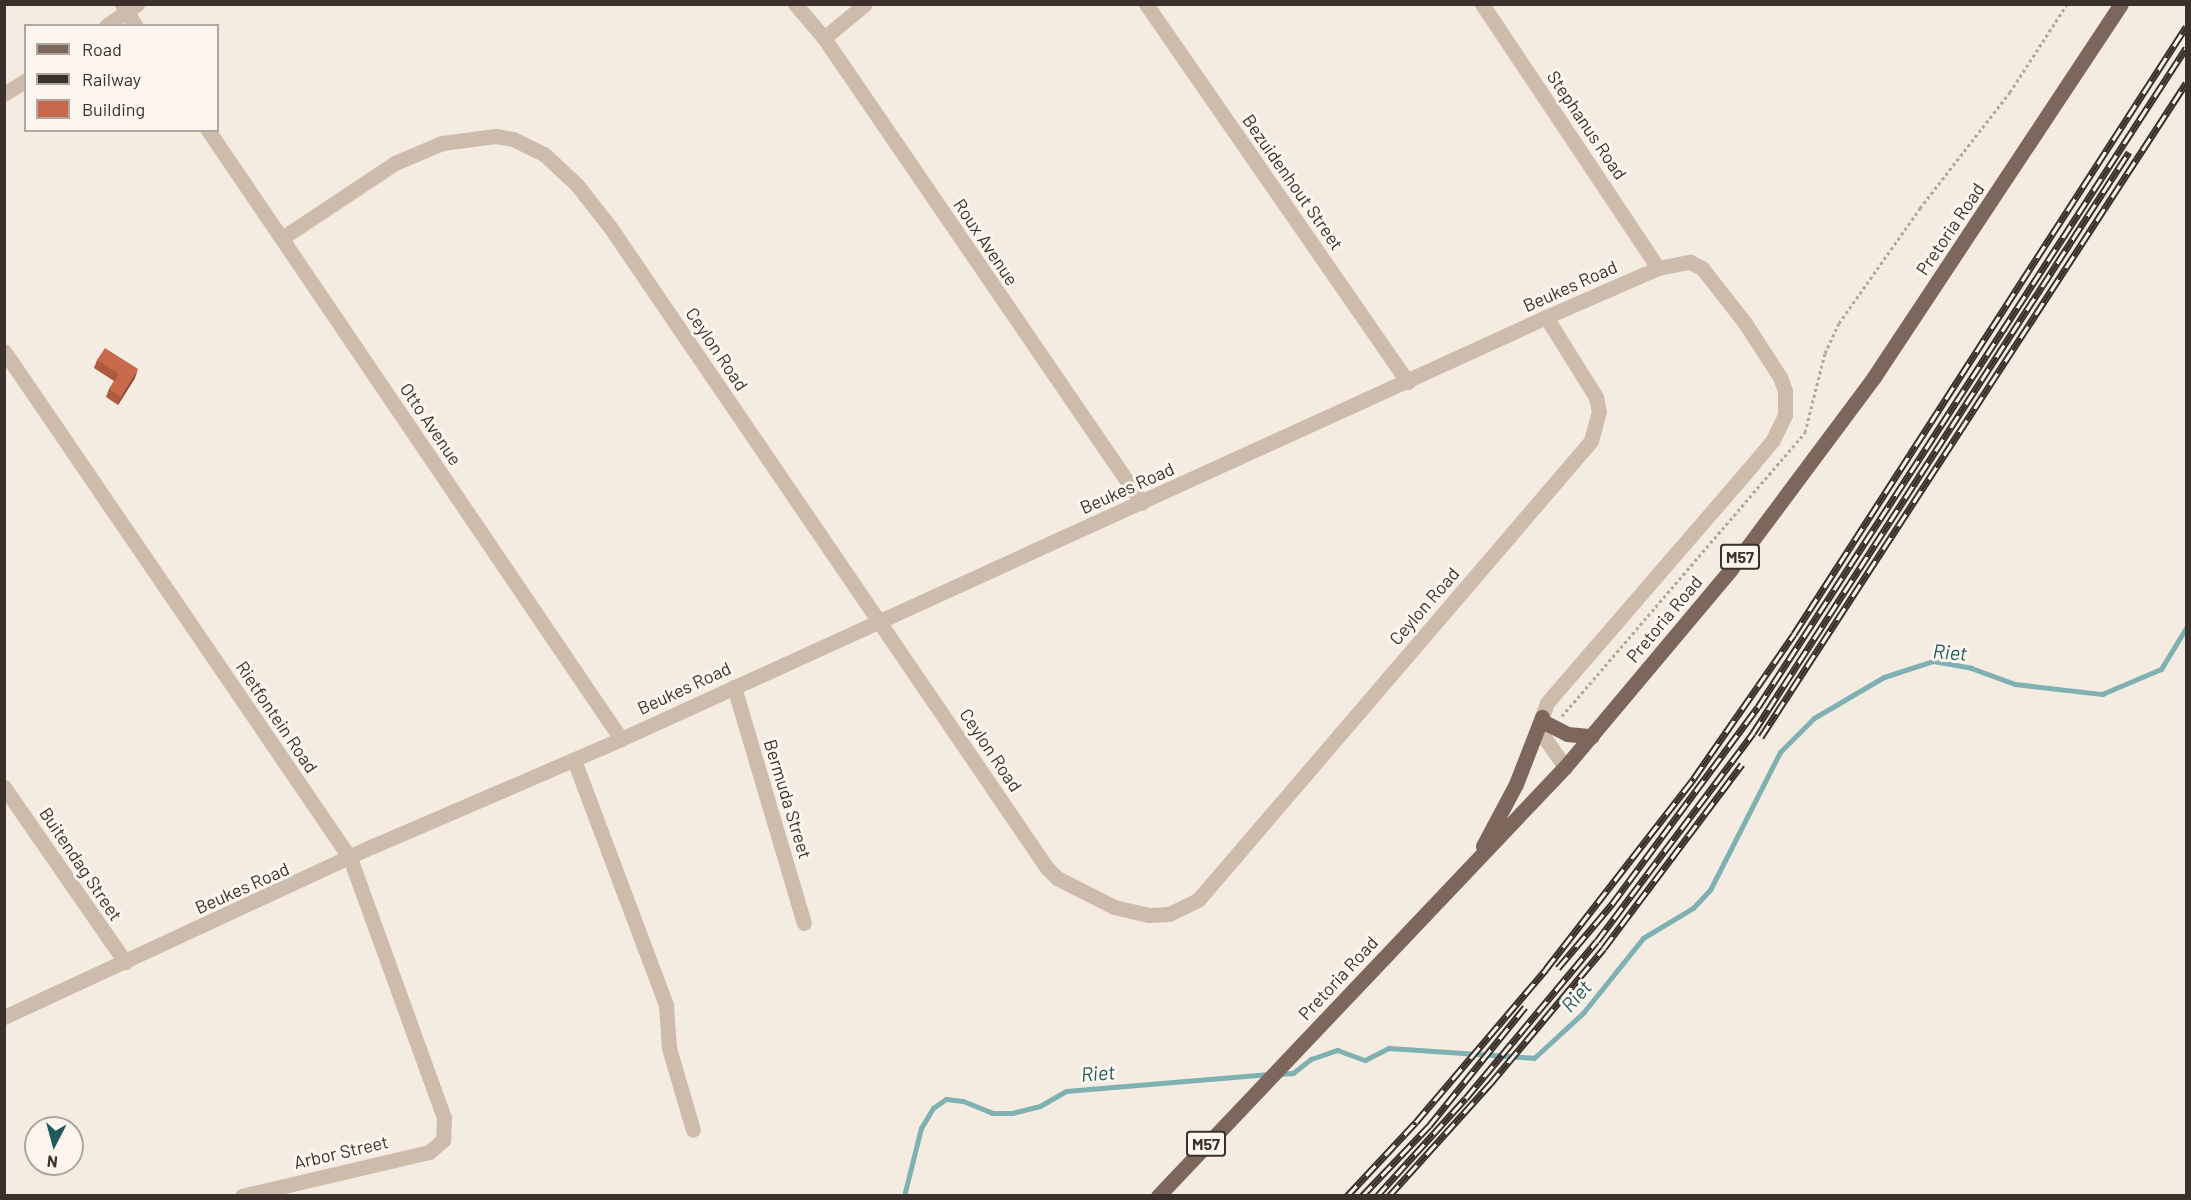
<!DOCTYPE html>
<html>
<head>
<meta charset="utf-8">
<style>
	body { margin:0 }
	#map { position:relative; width:2191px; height:1200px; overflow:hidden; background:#f4ebe1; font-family:Barlow,sans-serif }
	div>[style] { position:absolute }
	.stream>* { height:5px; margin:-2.5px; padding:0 2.5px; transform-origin:2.5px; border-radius:2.5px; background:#7fb0b2 }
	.path>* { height:3px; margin-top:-1.5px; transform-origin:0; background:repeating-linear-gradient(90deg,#b9a596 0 3px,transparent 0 6px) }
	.minor>* { height:15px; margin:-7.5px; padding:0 7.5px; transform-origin:7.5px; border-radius:7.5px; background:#cdbbac }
	.primary>* { height:15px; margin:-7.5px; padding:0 7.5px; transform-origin:7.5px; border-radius:7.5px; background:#7d675c }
	.rail>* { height:7px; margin-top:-3.5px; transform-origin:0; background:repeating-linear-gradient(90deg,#fbf5ee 0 14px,#3b302b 0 28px); box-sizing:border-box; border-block:2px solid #3b302b }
	.wall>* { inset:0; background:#ac5a40 }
	.shaded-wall>* { inset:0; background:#8c4a34 }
	.building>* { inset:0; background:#c8694b }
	span { translate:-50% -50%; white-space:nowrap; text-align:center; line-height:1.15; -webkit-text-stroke:6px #fbf5ee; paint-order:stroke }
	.shield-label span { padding:2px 4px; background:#fbf5ee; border:2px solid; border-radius:4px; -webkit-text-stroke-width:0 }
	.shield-label { font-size:16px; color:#3b302b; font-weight:700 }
	.street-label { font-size:18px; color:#3b302b }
	.water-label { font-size:20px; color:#1f5a5e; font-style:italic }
	.frame { position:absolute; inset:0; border:6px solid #3b302b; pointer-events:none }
	.legend { position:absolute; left:24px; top:24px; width:195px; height:108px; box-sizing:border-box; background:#fbf5ee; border:2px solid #aea6a0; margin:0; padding:8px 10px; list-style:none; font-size:18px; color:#3b302b }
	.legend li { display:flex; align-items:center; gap:12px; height:30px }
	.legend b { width:30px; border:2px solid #aea6a0 }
	.north { position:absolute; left:24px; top:1116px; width:60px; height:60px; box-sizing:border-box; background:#fbf5ee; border:2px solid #aea6a0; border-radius:50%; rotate:186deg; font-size:16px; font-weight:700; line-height:24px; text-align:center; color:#3b302b }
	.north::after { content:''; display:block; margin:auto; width:21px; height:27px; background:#1f5a5e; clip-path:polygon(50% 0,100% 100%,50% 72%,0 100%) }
</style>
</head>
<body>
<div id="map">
	<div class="stream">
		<i style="left:1279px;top:1074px;width:14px;rotate:-4deg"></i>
		<i style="left:1293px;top:1073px;width:23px;rotate:-38deg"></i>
		<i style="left:1311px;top:1059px;width:28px;rotate:-19deg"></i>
		<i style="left:1337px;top:1050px;width:30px;rotate:20deg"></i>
		<i style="left:1365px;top:1060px;width:27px;rotate:-27deg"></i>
		<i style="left:1389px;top:1048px;width:145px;rotate:3.9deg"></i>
		<i style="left:1534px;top:1058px;width:67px;rotate:-42.6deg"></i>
		<i style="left:1583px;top:1013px;width:96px;rotate:-51.3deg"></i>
		<i style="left:1643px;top:938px;width:58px;rotate:-31deg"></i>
		<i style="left:1693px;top:908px;width:25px;rotate:-47deg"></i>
		<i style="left:1710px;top:890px;width:155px;rotate:-63.1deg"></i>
		<i style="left:1780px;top:752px;width:48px;rotate:-45deg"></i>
		<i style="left:1814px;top:718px;width:81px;rotate:-30.4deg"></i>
		<i style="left:1884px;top:677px;width:52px;rotate:-18.1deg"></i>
		<i style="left:1933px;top:661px;width:39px;rotate:10deg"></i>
		<i style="left:1971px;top:668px;width:47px;rotate:20deg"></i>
		<i style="left:2015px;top:684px;width:88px;rotate:6.6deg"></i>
		<i style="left:2102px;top:694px;width:64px;rotate:-23deg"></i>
		<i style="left:2161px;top:669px;width:48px;rotate:-58.6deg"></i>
		<i style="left:904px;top:1196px;width:70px;rotate:-76deg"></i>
		<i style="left:921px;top:1128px;width:23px;rotate:-59deg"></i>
		<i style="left:933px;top:1108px;width:16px;rotate:-35deg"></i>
		<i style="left:946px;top:1099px;width:17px;rotate:7deg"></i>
		<i style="left:963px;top:1101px;width:31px;rotate:22deg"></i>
		<i style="left:992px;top:1113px;width:20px"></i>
		<i style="left:1012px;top:1113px;width:29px;rotate:-14deg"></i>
		<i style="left:1040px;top:1106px;width:30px;rotate:-30deg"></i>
		<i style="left:1066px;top:1091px;width:204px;rotate:-4.8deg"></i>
	</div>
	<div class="path">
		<i style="left:1562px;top:716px;width:374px;rotate:-49.4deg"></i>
		<i style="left:1805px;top:432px;width:81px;rotate:-75.8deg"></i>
		<i style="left:1825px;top:353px;width:33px;rotate:-65deg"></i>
		<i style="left:1839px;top:323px;width:141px;rotate:-54.8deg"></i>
		<i style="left:1920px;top:208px;width:147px;rotate:-52.2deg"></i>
		<i style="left:2010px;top:92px;width:105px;rotate:-57.1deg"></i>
	</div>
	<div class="minor">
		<i style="left:122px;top:4px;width:26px;rotate:58deg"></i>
		<i style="left:795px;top:4px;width:45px;rotate:49.5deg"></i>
		<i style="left:824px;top:38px;width:563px;rotate:55.63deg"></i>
		<i style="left:1146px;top:4px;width:460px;rotate:55.3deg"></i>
		<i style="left:1482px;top:4px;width:317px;rotate:56.3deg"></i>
		<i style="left:106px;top:26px;width:38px;rotate:-35deg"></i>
		<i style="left:824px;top:38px;width:53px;rotate:-39.7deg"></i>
		<i style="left:4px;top:94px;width:26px;rotate:-32deg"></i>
		<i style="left:208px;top:130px;width:736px;rotate:55.86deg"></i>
		<i style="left:282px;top:238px;width:136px;rotate:-33.6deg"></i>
		<i style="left:395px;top:163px;width:51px;rotate:-23.1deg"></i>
		<i style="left:442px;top:143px;width:54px;rotate:-7.4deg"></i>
		<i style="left:496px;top:136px;width:17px;rotate:10deg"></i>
		<i style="left:513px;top:139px;width:34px;rotate:26deg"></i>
		<i style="left:544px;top:154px;width:45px;rotate:43.2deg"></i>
		<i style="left:577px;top:185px;width:53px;rotate:51.8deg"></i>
		<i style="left:610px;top:227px;width:776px;rotate:55.72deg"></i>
		<i style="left:1047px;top:868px;width:14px;rotate:45deg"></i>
		<i style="left:1057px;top:878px;width:64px;rotate:27deg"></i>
		<i style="left:1114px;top:907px;width:36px;rotate:13deg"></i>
		<i style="left:1149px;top:915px;width:20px;rotate:-3deg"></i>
		<i style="left:1169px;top:914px;width:32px;rotate:-26deg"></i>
		<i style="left:1198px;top:900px;width:604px;rotate:-49.43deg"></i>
		<i style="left:1591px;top:441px;width:30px;rotate:-75deg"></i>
		<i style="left:1599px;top:412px;width:15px;rotate:-101deg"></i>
		<i style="left:1596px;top:397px;width:94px;rotate:-122deg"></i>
		<i style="left:4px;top:351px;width:614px;rotate:55.69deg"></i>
		<i style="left:350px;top:858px;width:276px;rotate:70.1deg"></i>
		<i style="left:444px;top:1117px;width:23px;rotate:92deg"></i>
		<i style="left:443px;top:1140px;width:18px;rotate:139deg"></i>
		<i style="left:429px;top:1152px;width:192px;rotate:166.8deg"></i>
		<i style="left:734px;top:687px;width:246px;rotate:73.5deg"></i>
		<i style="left:574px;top:760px;width:262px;rotate:69.4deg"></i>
		<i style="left:666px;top:1005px;width:43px;rotate:86deg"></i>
		<i style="left:669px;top:1048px;width:85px;rotate:73.7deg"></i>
		<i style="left:4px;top:787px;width:213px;rotate:55.3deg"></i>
		<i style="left:4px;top:1017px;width:407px;rotate:-24.9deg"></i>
		<i style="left:373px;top:846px;width:270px;rotate:-23.3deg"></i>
		<i style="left:621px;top:739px;width:1017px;rotate:-24.52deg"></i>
		<i style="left:1546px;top:317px;width:122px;rotate:-23.6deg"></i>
		<i style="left:1658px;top:268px;width:33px;rotate:-11deg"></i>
		<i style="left:1690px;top:262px;width:13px;rotate:27deg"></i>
		<i style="left:1702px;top:268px;width:70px;rotate:52deg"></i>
		<i style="left:1745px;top:323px;width:64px;rotate:57.1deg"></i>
		<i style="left:1780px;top:377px;width:15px;rotate:70deg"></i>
		<i style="left:1785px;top:391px;width:24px;rotate:90deg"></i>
		<i style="left:1785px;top:415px;width:28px;rotate:116deg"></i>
		<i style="left:1773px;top:440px;width:40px;rotate:130deg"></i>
		<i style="left:1747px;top:471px;width:306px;rotate:130.8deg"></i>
		<i style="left:1547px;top:703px;width:15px;rotate:110deg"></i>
		<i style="left:1542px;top:717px;width:20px;rotate:84deg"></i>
		<i style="left:1544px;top:737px;width:37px;rotate:55deg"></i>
	</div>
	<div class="primary">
		<i style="left:1542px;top:721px;width:28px;rotate:27deg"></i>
		<i style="left:1567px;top:734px;width:25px;rotate:5deg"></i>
		<i style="left:1483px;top:846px;width:70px;rotate:-62deg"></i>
		<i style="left:1516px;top:784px;width:72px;rotate:-68.8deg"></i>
		<i style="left:1158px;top:1196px;width:591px;rotate:-46.51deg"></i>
		<i style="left:1565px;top:767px;width:258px;rotate:-50deg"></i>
		<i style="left:1731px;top:569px;width:239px;rotate:-53.3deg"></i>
		<i style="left:1874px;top:377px;width:447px;rotate:-56.5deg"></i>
	</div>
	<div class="rail">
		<i style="left:1761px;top:737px;width:780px;rotate:-56.98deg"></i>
		<i style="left:1558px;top:968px;width:84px;rotate:-49.8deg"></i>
		<i style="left:1612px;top:904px;width:245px;rotate:-53.5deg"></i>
		<i style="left:1758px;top:707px;width:786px;rotate:-57deg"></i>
		<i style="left:1347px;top:1196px;width:101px;rotate:-47deg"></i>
		<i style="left:1416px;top:1122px;width:201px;rotate:-49.6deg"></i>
		<i style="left:1546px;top:969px;width:242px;rotate:-52.2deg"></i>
		<i style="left:1694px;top:778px;width:175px;rotate:-55.2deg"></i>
		<i style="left:1794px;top:634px;width:723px;rotate:-57.15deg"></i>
		<i style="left:1362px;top:1196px;width:97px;rotate:-46.3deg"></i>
		<i style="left:1429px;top:1126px;width:153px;rotate:-51.1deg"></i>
		<i style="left:1377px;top:1196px;width:132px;rotate:-47.8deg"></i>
		<i style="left:1466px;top:1098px;width:204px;rotate:-50.2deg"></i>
		<i style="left:1597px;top:941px;width:260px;rotate:-53.1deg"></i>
		<i style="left:1753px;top:733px;width:692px;rotate:-57.09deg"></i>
		<i style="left:1389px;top:1196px;width:151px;rotate:-48deg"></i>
		<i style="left:1490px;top:1084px;width:177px;rotate:-50deg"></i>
		<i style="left:1604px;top:948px;width:230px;rotate:-53.1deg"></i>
	</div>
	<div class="wall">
		<i style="clip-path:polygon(97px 360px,135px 378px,118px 405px,106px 397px,109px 389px,114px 381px,94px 368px)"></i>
	</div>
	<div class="shaded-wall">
		<i style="clip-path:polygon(138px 369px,135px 378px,118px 405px,121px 397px)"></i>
	</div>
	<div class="building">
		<i style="clip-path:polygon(105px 348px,138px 369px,121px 397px,109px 389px,119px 374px,97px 360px)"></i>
	</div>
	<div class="shield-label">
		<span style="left:1740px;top:557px">M57</span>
		<span style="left:1206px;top:1144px">M57</span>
	</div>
	<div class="street-label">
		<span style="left:1587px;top:125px;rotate:56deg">Stephanus Road</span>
		<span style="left:1293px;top:182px;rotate:55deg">Bezuidenhout Street</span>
		<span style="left:1950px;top:229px;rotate:-56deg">Pretoria Road</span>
		<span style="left:986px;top:242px;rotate:56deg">Roux Avenue</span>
		<span style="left:1570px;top:286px;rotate:-24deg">Beukes Road</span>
		<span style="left:717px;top:349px;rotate:56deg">Ceylon Road</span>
		<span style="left:431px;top:424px;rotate:56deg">Otto Avenue</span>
		<span style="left:1127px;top:488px;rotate:-24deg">Beukes Road</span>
		<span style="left:1424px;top:606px;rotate:-49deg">Ceylon Road</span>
		<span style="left:1664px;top:619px;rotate:-50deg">Pretoria Road</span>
		<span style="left:684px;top:688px;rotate:-25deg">Beukes Road</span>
		<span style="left:277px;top:717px;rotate:56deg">Rietfontein Road</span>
		<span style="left:991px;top:750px;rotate:56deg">Ceylon Road</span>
		<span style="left:788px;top:799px;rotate:73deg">Bermuda Street</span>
		<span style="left:81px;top:864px;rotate:56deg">Buitendag Street</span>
		<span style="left:242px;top:888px;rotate:-24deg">Beukes Road</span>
		<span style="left:1338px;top:978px;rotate:-47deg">Pretoria Road</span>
		<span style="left:341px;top:1152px;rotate:-13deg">Arbor Street</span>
	</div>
	<div class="water-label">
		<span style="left:1950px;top:652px;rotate:5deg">Riet</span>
		<span style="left:1576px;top:996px;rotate:-49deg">Riet</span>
		<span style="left:1098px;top:1073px;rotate:-4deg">Riet</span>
	</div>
	<div class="frame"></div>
	<ul class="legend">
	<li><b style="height:8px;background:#7d675c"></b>Road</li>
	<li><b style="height:8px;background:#3b302b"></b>Railway</li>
	<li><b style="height:16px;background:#c8694b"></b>Building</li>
	</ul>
	<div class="north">N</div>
</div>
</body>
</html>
